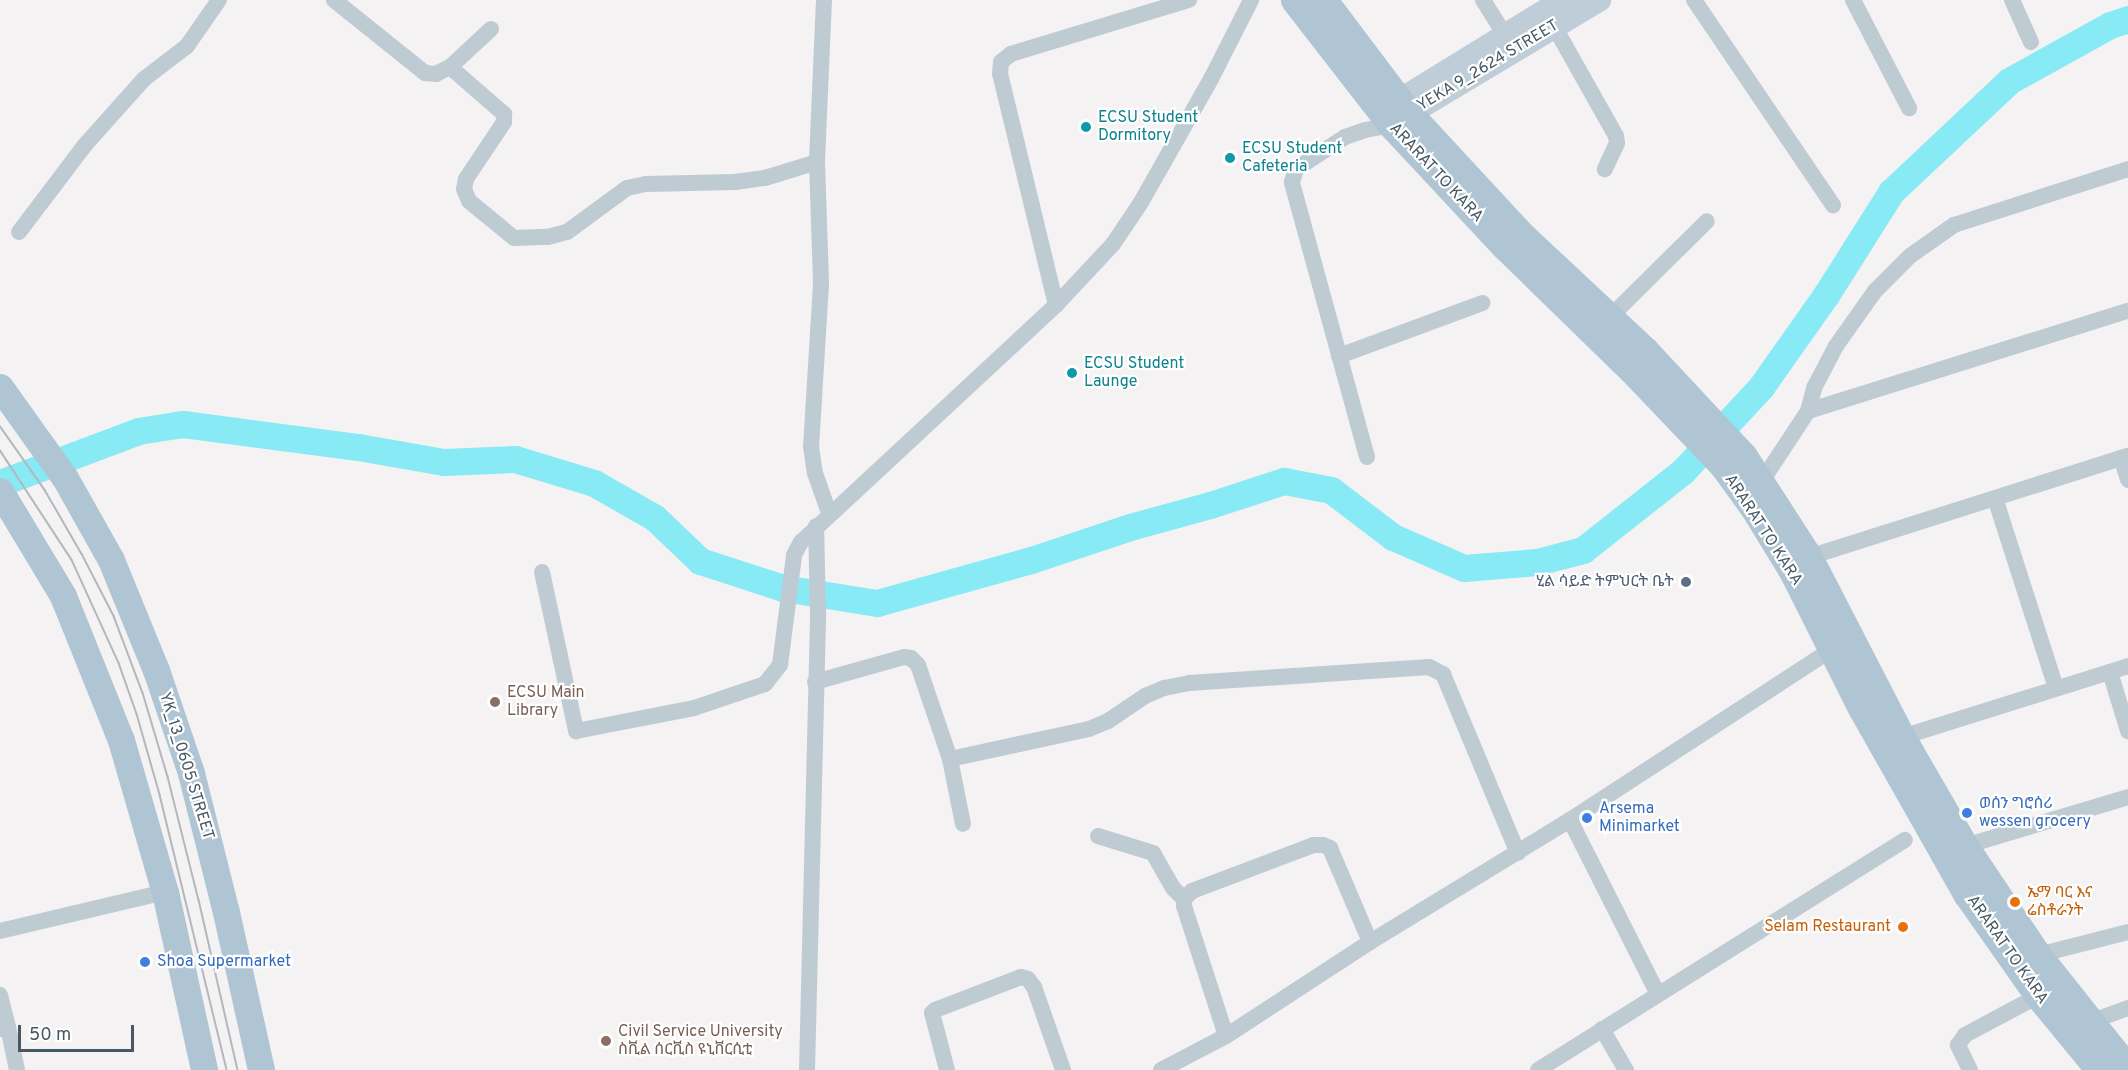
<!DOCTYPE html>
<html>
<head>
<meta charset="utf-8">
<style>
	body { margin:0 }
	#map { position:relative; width:2128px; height:1070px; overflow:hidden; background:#f4f2f2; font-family:Overpass,"Noto Sans Ethiopic",sans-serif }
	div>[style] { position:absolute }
	.river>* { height:27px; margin:-13.5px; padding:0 13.5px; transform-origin:13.5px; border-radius:13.5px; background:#87eaf5 }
	.minor>* { height:16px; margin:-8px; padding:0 8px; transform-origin:8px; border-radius:8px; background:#bfcbd3 }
	.secondary>* { height:24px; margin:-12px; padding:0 12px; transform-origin:12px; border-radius:12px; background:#becdd7 }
	.primary>* { height:27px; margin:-13.5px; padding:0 13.5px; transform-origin:13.5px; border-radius:13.5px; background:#afc5d3 }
	.tram>* { height:1.5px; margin:-0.75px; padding:0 0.75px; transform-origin:0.75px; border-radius:0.75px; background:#b3b8bd }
	.dots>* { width:16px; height:16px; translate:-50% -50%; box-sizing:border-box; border:3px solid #fff; border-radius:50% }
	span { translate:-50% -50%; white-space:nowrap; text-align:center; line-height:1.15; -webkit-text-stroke:4.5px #fff; paint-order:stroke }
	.street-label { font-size:16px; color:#475862 }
	.culture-label { font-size:16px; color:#0d838f }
	.left { translate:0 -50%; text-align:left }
	.service-label { font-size:16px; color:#4e5e75 }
	.right { translate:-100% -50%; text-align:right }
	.education-label { font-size:16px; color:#785e54 }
	.shop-label { font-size:16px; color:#366cbe }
	.food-label { font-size:16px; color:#c56008 }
	.scale { position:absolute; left:18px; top:1025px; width:116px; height:27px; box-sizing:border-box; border:3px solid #475862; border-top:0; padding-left:8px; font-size:18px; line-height:21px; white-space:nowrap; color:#475862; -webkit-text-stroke:4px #fff; paint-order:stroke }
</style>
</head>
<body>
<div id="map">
	<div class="river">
		<i style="left:0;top:483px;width:147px;rotate:-20.6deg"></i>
		<i style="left:138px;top:431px;width:46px;rotate:-8.8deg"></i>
		<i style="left:183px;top:424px;width:177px;rotate:7.5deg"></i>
		<i style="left:358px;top:447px;width:87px;rotate:9.9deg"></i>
		<i style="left:444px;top:462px;width:71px;rotate:-2.4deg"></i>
		<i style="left:515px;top:459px;width:83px;rotate:16.9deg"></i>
		<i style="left:594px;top:483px;width:70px;rotate:29.8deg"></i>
		<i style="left:655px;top:518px;width:62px;rotate:43.7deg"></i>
		<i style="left:700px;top:561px;width:87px;rotate:18deg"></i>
		<i style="left:783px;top:588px;width:95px;rotate:9.1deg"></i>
		<i style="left:877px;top:603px;width:160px;rotate:-15.6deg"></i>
		<i style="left:1031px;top:560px;width:104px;rotate:-18.4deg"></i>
		<i style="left:1130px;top:527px;width:83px;rotate:-15.4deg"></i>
		<i style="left:1210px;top:505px;width:78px;rotate:-18deg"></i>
		<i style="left:1284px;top:481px;width:48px;rotate:10.8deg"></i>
		<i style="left:1331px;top:490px;width:78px;rotate:37.2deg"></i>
		<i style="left:1393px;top:537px;width:77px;rotate:23.6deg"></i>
		<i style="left:1464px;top:568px;width:73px;rotate:-4.7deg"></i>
		<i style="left:1537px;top:562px;width:48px;rotate:-14.6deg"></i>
		<i style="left:1583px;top:550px;width:127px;rotate:-38.3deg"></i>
		<i style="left:1683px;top:471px;width:115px;rotate:-47.1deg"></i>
		<i style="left:1761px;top:387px;width:113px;rotate:-54.8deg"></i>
		<i style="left:1826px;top:295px;width:122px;rotate:-57.7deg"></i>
		<i style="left:1891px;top:192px;width:162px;rotate:-43.2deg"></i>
		<i style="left:2009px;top:81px;width:115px;rotate:-29deg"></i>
		<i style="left:2110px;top:25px;width:19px;rotate:-18deg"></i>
	</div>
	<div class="minor">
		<i style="left:334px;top:0;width:117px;rotate:38.7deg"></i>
		<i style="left:425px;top:73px;width:11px;rotate:5deg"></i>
		<i style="left:436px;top:74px;width:16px;rotate:-27deg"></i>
		<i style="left:450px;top:67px;width:56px;rotate:-42.8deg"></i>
		<i style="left:824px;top:0;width:162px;rotate:92.5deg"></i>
		<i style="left:817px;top:162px;width:122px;rotate:88.1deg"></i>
		<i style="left:821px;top:284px;width:162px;rotate:93.5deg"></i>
		<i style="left:811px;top:446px;width:27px;rotate:82deg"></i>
		<i style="left:815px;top:473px;width:42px;rotate:70.7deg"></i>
		<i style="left:1483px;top:0;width:40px;rotate:58deg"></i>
		<i style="left:1694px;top:0;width:248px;rotate:55.9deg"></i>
		<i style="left:1853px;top:0;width:122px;rotate:62.6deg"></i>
		<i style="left:2012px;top:0;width:46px;rotate:65.7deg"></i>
		<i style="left:1554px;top:26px;width:126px;rotate:60.6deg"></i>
		<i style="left:1616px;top:136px;width:7px;rotate:82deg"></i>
		<i style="left:1617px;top:143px;width:29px;rotate:115deg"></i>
		<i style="left:450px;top:67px;width:72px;rotate:41deg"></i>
		<i style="left:504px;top:114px;width:8px;rotate:90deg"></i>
		<i style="left:504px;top:122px;width:69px;rotate:123.7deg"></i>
		<i style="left:466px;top:179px;width:10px;rotate:101deg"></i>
		<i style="left:464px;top:189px;width:13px;rotate:67deg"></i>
		<i style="left:469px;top:201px;width:58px;rotate:39.4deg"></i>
		<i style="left:514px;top:238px;width:34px;rotate:-2deg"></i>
		<i style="left:548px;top:237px;width:20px;rotate:-15deg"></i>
		<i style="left:567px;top:232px;width:74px;rotate:-36.3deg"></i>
		<i style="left:627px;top:188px;width:19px;rotate:-12deg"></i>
		<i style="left:646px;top:184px;width:89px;rotate:-1.3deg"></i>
		<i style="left:735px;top:182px;width:30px;rotate:-8deg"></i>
		<i style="left:765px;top:178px;width:54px;rotate:-17.1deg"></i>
		<i style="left:19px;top:232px;width:109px;rotate:-52.8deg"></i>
		<i style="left:85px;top:145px;width:89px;rotate:-48.2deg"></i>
		<i style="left:144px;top:79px;width:54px;rotate:-37.5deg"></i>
		<i style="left:187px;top:46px;width:56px;rotate:-55.2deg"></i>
		<i style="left:1056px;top:305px;width:238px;rotate:-103.6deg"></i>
		<i style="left:1000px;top:74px;width:12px;rotate:-85deg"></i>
		<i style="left:1001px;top:62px;width:13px;rotate:-39deg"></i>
		<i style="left:1011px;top:54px;width:186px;rotate:-16.9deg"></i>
		<i style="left:1610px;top:317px;width:136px;rotate:-44.7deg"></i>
		<i style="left:1339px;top:356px;width:153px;rotate:-20.3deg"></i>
		<i style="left:1808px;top:411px;width:24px;rotate:-75deg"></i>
		<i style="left:1814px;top:388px;width:47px;rotate:-62.4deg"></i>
		<i style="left:1836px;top:346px;width:67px;rotate:-54.7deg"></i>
		<i style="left:1875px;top:291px;width:49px;rotate:-45deg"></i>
		<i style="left:1910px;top:256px;width:54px;rotate:-35.2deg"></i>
		<i style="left:1954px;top:225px;width:183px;rotate:-17.8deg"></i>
		<i style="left:1367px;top:457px;width:285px;rotate:-105.3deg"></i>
		<i style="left:1292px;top:182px;width:14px;rotate:-73deg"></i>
		<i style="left:1296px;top:169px;width:59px;rotate:-33.1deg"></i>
		<i style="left:1345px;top:137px;width:21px;rotate:-19deg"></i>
		<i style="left:1365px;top:130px;width:26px;rotate:-11deg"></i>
		<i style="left:2121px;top:458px;width:23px;rotate:72deg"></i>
		<i style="left:1762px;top:481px;width:84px;rotate:-56.7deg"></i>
		<i style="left:1808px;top:411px;width:335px;rotate:-17.4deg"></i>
		<i style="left:1995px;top:498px;width:200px;rotate:72.2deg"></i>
		<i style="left:1809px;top:557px;width:335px;rotate:-17.6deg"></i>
		<i style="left:542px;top:572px;width:163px;rotate:77.9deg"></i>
		<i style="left:576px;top:731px;width:120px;rotate:-11deg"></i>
		<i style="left:694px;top:708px;width:75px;rotate:-18.7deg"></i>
		<i style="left:765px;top:684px;width:24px;rotate:-52deg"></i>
		<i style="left:780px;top:665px;width:111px;rotate:-82.7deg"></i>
		<i style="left:794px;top:555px;width:15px;rotate:-62deg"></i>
		<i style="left:801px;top:542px;width:348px;rotate:-42.9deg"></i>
		<i style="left:1056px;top:305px;width:83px;rotate:-46.9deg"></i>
		<i style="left:1113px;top:244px;width:48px;rotate:-56deg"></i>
		<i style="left:1140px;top:204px;width:144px;rotate:-60.4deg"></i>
		<i style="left:1211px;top:79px;width:89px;rotate:-63.1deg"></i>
		<i style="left:2110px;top:672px;width:62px;rotate:73deg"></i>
		<i style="left:815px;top:682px;width:92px;rotate:-15.7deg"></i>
		<i style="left:904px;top:657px;width:7px;rotate:8deg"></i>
		<i style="left:911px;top:658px;width:10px;rotate:45deg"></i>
		<i style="left:918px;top:665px;width:99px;rotate:71.2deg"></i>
		<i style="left:950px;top:759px;width:142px;rotate:-12.2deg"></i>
		<i style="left:1089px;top:729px;width:21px;rotate:-23deg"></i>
		<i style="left:1108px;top:721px;width:45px;rotate:-34deg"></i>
		<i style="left:1145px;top:696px;width:21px;rotate:-23deg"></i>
		<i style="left:1164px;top:688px;width:25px;rotate:-11deg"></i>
		<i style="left:1189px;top:683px;width:241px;rotate:-3.8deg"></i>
		<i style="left:1429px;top:667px;width:16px;rotate:27deg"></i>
		<i style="left:1443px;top:674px;width:194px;rotate:67.3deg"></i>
		<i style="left:1902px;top:737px;width:237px;rotate:-17.4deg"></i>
		<i style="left:950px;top:759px;width:66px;rotate:78.7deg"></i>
		<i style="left:1570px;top:820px;width:195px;rotate:63.2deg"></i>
		<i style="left:1098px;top:836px;width:58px;rotate:17.2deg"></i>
		<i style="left:1153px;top:853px;width:40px;rotate:60.3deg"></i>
		<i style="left:1173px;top:888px;width:16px;rotate:45deg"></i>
		<i style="left:1965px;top:846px;width:170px;rotate:-16.7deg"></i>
		<i style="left:0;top:931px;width:170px;rotate:-13.3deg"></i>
		<i style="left:2038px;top:955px;width:93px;rotate:-14.3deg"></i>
		<i style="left:0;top:995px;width:33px;rotate:76deg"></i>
		<i style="left:8px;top:1027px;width:8px;rotate:166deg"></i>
		<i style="left:2084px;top:1024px;width:47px;rotate:-20deg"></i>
		<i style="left:8px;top:1027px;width:44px;rotate:78.2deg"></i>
		<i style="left:1602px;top:1029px;width:48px;rotate:59.7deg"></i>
		<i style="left:1226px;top:1036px;width:137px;rotate:-107.9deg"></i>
		<i style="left:1184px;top:906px;width:7px;rotate:-90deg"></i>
		<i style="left:1184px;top:899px;width:11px;rotate:-45deg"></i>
		<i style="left:1192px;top:891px;width:130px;rotate:-20.7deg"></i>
		<i style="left:1314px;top:845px;width:9px"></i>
		<i style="left:1323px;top:845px;width:8px;rotate:23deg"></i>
		<i style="left:1330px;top:848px;width:102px;rotate:66.9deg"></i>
		<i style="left:807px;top:1070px;width:459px;rotate:-88.6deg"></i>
		<i style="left:818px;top:611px;width:85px;rotate:-91.3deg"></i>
		<i style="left:947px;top:1070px;width:59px;rotate:-104.7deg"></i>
		<i style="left:932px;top:1013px;width:4px;rotate:-45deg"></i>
		<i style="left:935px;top:1010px;width:92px;rotate:-21deg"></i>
		<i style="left:1021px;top:977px;width:7px;rotate:16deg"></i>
		<i style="left:1028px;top:979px;width:10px;rotate:53deg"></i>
		<i style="left:1034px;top:987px;width:88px;rotate:70.7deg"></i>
		<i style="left:1161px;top:1070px;width:73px;rotate:-27.6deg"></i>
		<i style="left:1226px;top:1036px;width:172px;rotate:-33.1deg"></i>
		<i style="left:1370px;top:942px;width:234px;rotate:-31.4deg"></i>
		<i style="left:1570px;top:820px;width:320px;rotate:-33.1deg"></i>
		<i style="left:1538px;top:1070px;width:433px;rotate:-32.1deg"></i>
		<i style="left:1970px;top:1070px;width:28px;rotate:-116deg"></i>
		<i style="left:1958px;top:1045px;width:12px;rotate:-55deg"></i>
		<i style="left:1965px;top:1035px;width:83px;rotate:-28.1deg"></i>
	</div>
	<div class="secondary">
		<i style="left:1391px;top:106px;width:202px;rotate:-31.6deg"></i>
		<i style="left:1395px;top:122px;width:238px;rotate:-30.9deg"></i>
	</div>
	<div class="primary">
		<i style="left:1294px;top:0;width:158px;rotate:52.2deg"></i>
		<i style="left:1391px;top:125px;width:166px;rotate:47deg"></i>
		<i style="left:1504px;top:246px;width:186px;rotate:44.3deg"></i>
		<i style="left:1637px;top:376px;width:124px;rotate:46.3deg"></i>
		<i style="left:1723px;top:466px;width:53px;rotate:54.2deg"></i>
		<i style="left:1754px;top:509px;width:73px;rotate:58.5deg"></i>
		<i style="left:1792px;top:571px;width:153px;rotate:63.3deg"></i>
		<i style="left:1861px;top:708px;width:215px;rotate:60.5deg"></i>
		<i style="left:1967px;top:895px;width:123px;rotate:54.9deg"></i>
		<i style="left:2038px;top:996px;width:96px;rotate:50.5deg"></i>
		<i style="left:1324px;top:0;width:141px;rotate:53deg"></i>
		<i style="left:1409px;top:113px;width:163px;rotate:47.2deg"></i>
		<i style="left:1520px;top:233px;width:171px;rotate:43.1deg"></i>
		<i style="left:1645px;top:350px;width:145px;rotate:47deg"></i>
		<i style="left:1744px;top:456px;width:120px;rotate:57.2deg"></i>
		<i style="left:1809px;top:557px;width:203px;rotate:62.7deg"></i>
		<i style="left:1902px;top:737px;width:126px;rotate:60deg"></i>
		<i style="left:1965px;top:846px;width:131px;rotate:56.2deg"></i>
		<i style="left:2038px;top:955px;width:144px;rotate:51.5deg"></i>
		<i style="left:0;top:387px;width:112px;rotate:54.5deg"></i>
		<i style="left:65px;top:478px;width:94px;rotate:60.7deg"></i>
		<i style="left:111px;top:560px;width:119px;rotate:67.8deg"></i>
		<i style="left:156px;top:670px;width:109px;rotate:71.2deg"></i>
		<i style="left:191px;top:773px;width:143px;rotate:75.9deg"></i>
		<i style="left:226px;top:912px;width:162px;rotate:77.5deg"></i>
		<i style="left:0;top:491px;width:122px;rotate:59deg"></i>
		<i style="left:63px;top:596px;width:155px;rotate:68.1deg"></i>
		<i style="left:121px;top:740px;width:158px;rotate:73.9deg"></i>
		<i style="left:165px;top:892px;width:182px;rotate:77.6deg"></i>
	</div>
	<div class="tram">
		<i style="left:0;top:426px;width:78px;rotate:54.9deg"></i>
		<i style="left:45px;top:490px;width:74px;rotate:60deg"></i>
		<i style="left:82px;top:554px;width:70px;rotate:62.7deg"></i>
		<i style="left:114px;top:616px;width:82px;rotate:69.4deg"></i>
		<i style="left:143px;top:693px;width:88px;rotate:73.4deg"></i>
		<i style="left:168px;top:777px;width:127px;rotate:75.9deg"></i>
		<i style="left:199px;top:900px;width:174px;rotate:77.1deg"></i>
		<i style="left:0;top:450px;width:131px;rotate:56.8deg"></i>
		<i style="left:72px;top:560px;width:113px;rotate:65.5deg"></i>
		<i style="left:119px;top:663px;width:54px;rotate:70.6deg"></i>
		<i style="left:137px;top:714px;width:84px;rotate:74.1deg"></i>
		<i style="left:160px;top:795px;width:283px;rotate:76.3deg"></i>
	</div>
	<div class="dots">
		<i style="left:1086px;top:127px;background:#0f9aa8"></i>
		<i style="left:1230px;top:158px;background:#0f9aa8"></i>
		<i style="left:1072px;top:373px;background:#0f9aa8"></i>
		<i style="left:1686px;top:582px;background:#5c6f8a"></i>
		<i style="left:495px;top:702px;background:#8d6e63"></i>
		<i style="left:1967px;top:813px;background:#3f7fe0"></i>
		<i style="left:1587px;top:818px;background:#3f7fe0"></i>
		<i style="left:2015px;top:902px;background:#e8710a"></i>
		<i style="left:1903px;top:927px;background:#e8710a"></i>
		<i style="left:145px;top:962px;background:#3f7fe0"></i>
		<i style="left:606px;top:1041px;background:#8d6e63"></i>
	</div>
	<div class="street-label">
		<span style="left:1488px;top:66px;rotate:-31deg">YEKA 9_2624 STREET</span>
		<span style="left:1436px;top:173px;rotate:47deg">ARARAT TO KARA</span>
		<span style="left:1763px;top:530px;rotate:57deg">ARARAT TO KARA</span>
		<span style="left:186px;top:766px;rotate:73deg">YK_13_0605 STREET</span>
		<span style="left:2007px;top:950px;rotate:55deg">ARARAT TO KARA</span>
	</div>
	<div class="culture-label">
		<span class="left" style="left:1098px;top:127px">ECSU Student<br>Dormitory</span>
		<span class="left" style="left:1242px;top:158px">ECSU Student<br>Cafeteria</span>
		<span class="left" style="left:1084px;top:373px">ECSU Student<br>Launge</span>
	</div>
	<div class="service-label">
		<span class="right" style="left:1674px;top:582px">ሂል ሳይድ ትምህርት ቤት</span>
	</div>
	<div class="education-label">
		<span class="left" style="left:507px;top:702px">ECSU Main<br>Library</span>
		<span class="left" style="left:618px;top:1041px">Civil Service University<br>ስቪል ሰርቪስ ዩኒቨርሲቲ</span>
	</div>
	<div class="shop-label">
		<span class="left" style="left:1979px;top:813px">ወሰን ግሮሰሪ<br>wessen grocery</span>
		<span class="left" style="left:1599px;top:818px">Arsema<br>Minimarket</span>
		<span class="left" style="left:157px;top:962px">Shoa Supermarket</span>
	</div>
	<div class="food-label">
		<span class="left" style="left:2027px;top:902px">ኤማ ባር እና<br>ሬስቶራንት</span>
		<span class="right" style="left:1891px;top:927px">Selam Restaurant</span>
	</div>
	<div class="scale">50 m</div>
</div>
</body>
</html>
